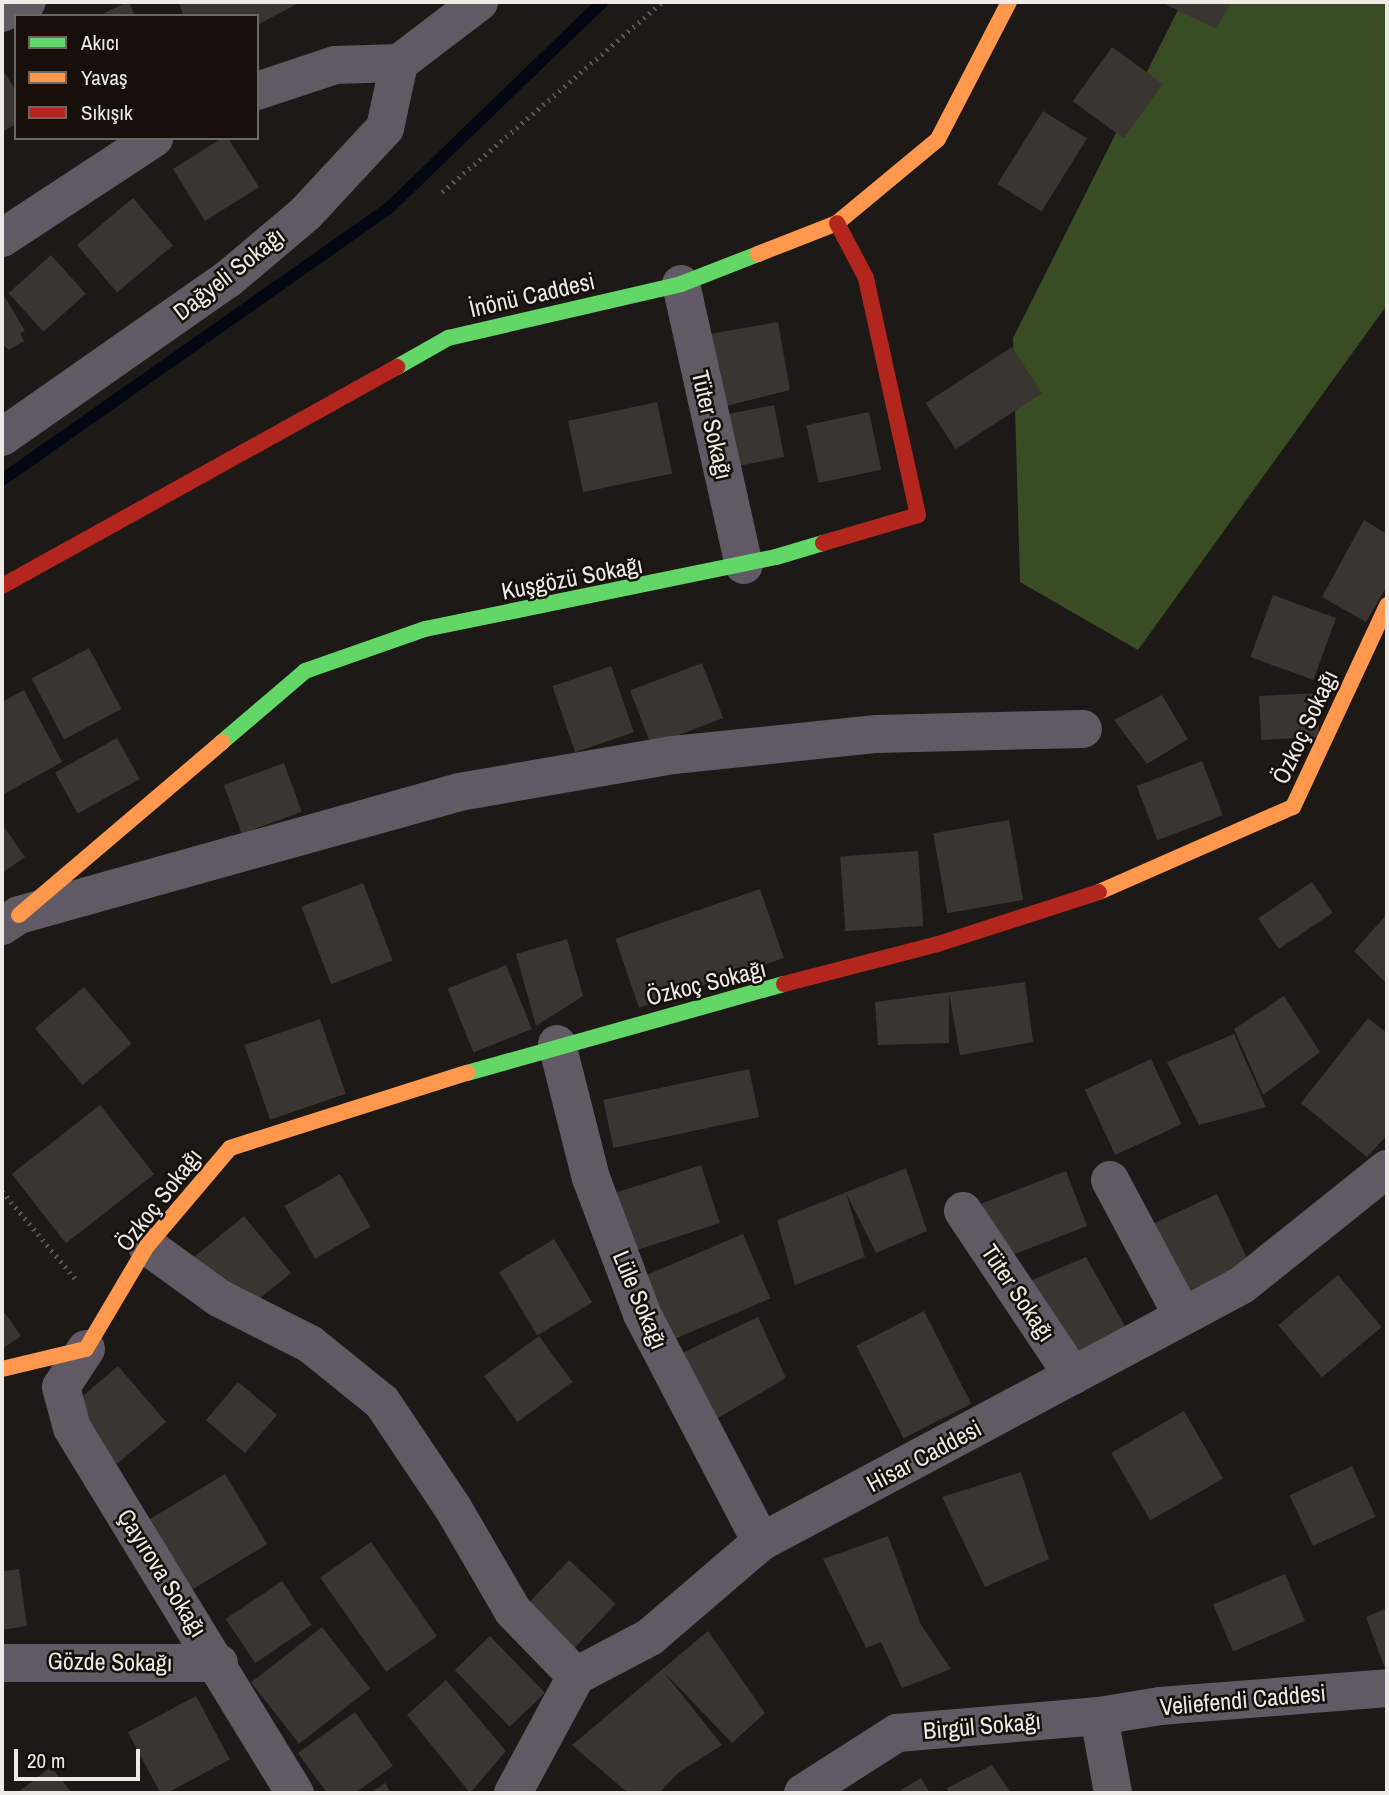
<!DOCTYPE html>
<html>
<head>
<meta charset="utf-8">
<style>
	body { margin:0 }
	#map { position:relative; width:1389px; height:1795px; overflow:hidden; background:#1c1916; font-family:"Archivo Narrow",sans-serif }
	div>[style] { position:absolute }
	.forest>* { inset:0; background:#394c24 }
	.stream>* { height:12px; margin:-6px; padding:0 6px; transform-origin:6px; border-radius:6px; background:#030712 }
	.building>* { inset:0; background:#393632; transform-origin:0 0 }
	.path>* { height:4.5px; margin-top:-2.25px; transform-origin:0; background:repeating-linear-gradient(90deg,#585457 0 2px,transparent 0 7px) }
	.street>* { height:38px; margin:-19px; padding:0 19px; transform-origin:19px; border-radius:19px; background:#615963 }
	.fast>* { height:16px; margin:-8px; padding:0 8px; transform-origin:8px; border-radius:8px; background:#63d668 }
	.slow>* { height:16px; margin:-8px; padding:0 8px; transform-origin:8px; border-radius:8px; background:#ff974d }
	.jam>* { height:16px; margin:-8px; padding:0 8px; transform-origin:8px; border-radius:8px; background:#b3261e }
	span { translate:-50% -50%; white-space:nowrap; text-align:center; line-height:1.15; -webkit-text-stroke:5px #17100a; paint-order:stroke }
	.street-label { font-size:24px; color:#efeae5 }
	.frame { position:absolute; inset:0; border:4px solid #efeae5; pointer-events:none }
	.legend { position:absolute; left:14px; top:14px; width:245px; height:126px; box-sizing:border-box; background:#17100a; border:2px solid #6d6762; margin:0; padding:9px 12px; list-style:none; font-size:21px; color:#efeae5 }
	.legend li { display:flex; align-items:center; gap:14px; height:35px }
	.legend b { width:35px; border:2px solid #6d6762 }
	.scale { position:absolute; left:14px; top:1749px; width:126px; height:32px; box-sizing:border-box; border:4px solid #efeae5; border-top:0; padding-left:9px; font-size:21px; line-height:24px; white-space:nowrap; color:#efeae5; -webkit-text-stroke:5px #17100a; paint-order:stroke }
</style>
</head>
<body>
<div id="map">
	<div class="forest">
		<i style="clip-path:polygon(1182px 2px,1387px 2px,1387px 305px,1138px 650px,1020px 582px,1013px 338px)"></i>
	</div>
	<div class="stream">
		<i style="left:2px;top:480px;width:473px;rotate:-35.1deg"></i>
		<i style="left:389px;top:208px;width:296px;rotate:-44deg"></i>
	</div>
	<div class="building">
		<i style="clip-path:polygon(129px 2px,135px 16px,98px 16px,127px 2px)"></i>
		<i style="clip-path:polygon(179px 2px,301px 2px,257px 25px,257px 16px,183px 16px)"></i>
		<i style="clip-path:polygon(1161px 2px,1231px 2px,1216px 29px)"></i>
		<i style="left:1112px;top:47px;width:63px;height:67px;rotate:36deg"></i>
		<i style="clip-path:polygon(2px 68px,16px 91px,16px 124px,2px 132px)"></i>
		<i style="left:1043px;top:111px;width:52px;height:86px;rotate:32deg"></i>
		<i style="clip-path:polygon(222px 138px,228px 138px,259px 187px,205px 221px,173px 169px)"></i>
		<i style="left:133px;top:198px;width:62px;height:73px;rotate:50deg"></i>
		<i style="left:51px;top:255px;width:52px;height:57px;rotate:48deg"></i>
		<i style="clip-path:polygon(2px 292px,25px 331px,20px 333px,24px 341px,9px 350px,2px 344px)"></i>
		<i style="clip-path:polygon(778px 322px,790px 390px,714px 409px,692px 337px)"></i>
		<i style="left:1012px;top:347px;width:55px;height:103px;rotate:57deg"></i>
		<i style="left:657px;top:402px;width:73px;height:91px;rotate:78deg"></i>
		<i style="left:774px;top:405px;width:53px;height:60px;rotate:79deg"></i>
		<i style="left:869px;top:412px;width:59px;height:64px;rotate:78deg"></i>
		<i style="clip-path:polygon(1364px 520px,1387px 534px,1387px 586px,1366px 622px,1322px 597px)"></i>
		<i style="left:1273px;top:595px;width:67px;height:66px;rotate:20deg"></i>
		<i style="left:89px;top:648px;width:69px;height:65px;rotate:62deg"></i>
		<i style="left:702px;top:663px;width:59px;height:77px;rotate:69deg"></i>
		<i style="left:611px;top:666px;width:70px;height:62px;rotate:71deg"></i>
		<i style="clip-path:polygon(24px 690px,62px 762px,2px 795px,2px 702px)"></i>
		<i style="left:1317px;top:693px;width:44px;height:58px;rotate:87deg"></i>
		<i style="clip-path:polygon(1162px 695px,1188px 739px,1147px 764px,1114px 720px)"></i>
		<i style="left:117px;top:738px;width:47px;height:71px;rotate:61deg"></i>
		<i style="left:1202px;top:761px;width:58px;height:70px;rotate:69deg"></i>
		<i style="left:284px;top:763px;width:52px;height:64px;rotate:70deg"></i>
		<i style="left:1009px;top:820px;width:81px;height:77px;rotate:80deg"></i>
		<i style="clip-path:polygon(2px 824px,25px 857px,2px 873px)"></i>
		<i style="left:918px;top:851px;width:75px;height:78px;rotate:86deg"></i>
		<i style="left:1312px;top:882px;width:37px;height:65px;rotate:56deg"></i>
		<i style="left:363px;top:883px;width:83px;height:66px;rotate:69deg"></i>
		<i style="left:760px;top:889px;width:73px;height:153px;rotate:71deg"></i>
		<i style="clip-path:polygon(1387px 914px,1387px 984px,1354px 951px)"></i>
		<i style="clip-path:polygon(567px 939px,583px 996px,536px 1026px,516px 954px)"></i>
		<i style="left:506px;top:965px;width:69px;height:63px;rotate:68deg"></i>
		<i style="clip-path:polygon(1025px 982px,1033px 1042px,960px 1055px,949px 994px,949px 1043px,878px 1045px,875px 1002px)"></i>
		<i style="left:84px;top:987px;width:74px;height:64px;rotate:50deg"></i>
		<i style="clip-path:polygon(1284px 996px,1320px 1052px,1263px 1095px,1234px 1029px)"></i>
		<i style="clip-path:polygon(1368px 1018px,1387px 1033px,1387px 1135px,1367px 1157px,1301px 1103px)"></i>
		<i style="left:320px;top:1019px;width:79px;height:80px;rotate:71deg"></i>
		<i style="clip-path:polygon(1234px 1034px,1266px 1107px,1199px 1125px,1167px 1062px)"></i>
		<i style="left:1151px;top:1059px;width:72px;height:73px;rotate:65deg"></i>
		<i style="left:749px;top:1069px;width:49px;height:149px;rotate:78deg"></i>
		<i style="left:100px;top:1105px;width:88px;height:112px;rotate:52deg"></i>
		<i style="left:701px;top:1165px;width:61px;height:97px;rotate:72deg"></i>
		<i style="clip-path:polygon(906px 1168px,927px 1231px,876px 1253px,846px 1193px,865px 1257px,795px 1285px,777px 1220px)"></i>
		<i style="left:1066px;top:1171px;width:59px;height:92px;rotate:69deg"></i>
		<i style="left:340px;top:1174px;width:61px;height:64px;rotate:60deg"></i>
		<i style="left:1217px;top:1194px;width:89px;height:76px;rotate:65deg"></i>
		<i style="clip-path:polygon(244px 1216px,291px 1273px,254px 1303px,189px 1261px)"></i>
		<i style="left:743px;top:1234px;width:70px;height:122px;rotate:67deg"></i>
		<i style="left:554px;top:1239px;width:74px;height:64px;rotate:59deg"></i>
		<i style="clip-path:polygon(1086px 1257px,1130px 1335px,1073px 1376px,1023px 1284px)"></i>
		<i style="left:1338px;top:1275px;width:68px;height:78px;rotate:50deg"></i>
		<i style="clip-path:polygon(2px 1309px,21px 1336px,2px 1349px)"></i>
		<i style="left:924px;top:1311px;width:104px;height:76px;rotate:63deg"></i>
		<i style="clip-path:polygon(758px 1317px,786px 1378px,713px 1421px,678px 1355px)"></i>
		<i style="left:539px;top:1336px;width:57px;height:68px;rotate:54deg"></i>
		<i style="clip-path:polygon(118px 1366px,166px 1422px,117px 1464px,65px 1403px,77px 1401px)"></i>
		<i style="left:238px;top:1382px;width:51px;height:50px;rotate:40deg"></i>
		<i style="left:1184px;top:1411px;width:78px;height:84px;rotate:60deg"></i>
		<i style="left:1352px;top:1466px;width:56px;height:69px;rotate:65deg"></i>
		<i style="clip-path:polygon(1021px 1472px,1049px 1559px,985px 1587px,942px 1497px)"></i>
		<i style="left:225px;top:1474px;width:82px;height:89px;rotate:59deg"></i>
		<i style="clip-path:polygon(888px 1536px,921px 1625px,951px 1669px,902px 1688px,881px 1642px,866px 1648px,823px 1559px)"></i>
		<i style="left:371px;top:1542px;width:115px;height:62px;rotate:55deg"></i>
		<i style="left:569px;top:1560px;width:64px;height:61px;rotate:43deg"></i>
		<i style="clip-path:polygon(19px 1569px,27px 1626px,2px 1630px,2px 1571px)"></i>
		<i style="left:1285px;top:1574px;width:51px;height:78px;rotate:67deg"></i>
		<i style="left:282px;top:1581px;width:53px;height:68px;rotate:56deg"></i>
		<i style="clip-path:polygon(1387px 1608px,1387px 1674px,1366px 1617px)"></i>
		<i style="left:322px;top:1627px;width:78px;height:90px;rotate:52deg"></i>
		<i style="clip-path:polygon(708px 1631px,765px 1713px,732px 1743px,663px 1671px,722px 1745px,678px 1773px,659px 1793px,628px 1793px,572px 1745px)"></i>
		<i style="left:490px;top:1636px;width:79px;height:49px;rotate:46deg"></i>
		<i style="clip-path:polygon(446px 1680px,506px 1751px,470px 1793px,407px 1715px)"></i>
		<i style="left:196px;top:1696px;width:72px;height:77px;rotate:62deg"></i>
		<i style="clip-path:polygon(355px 1712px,393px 1766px,355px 1793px,327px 1793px,298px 1753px)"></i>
		<i style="clip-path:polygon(992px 1765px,1011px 1793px,949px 1793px,947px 1788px)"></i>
		<i style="clip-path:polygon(51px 1767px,72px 1793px,17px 1793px)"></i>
		<i style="clip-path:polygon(921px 1778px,930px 1793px,896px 1793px)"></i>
		<i style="clip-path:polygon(385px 1783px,391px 1793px,370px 1793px)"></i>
	</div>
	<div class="path">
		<i style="left:442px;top:192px;width:291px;rotate:-40.8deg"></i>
		<i style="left:2px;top:1191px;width:119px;rotate:50.1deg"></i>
	</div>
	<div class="street">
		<i style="left:2px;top:13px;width:27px;rotate:-24deg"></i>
		<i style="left:257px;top:91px;width:82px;rotate:-18.4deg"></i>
		<i style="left:335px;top:65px;width:64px;rotate:-1.8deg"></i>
		<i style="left:399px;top:63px;width:101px;rotate:-37.3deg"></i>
		<i style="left:2px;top:238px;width:182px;rotate:-33.3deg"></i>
		<i style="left:681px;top:284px;width:288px;rotate:77.4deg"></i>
		<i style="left:2px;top:437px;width:276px;rotate:-35deg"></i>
		<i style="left:228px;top:279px;width:102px;rotate:-40.2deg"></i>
		<i style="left:306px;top:213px;width:116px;rotate:-47.1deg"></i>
		<i style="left:385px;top:128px;width:66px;rotate:-77.8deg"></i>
		<i style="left:2px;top:926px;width:20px;rotate:-33deg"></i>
		<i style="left:19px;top:915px;width:457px;rotate:-15.6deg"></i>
		<i style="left:459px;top:792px;width:217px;rotate:-9.8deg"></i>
		<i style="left:673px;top:755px;width:205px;rotate:-5.9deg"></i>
		<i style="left:877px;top:734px;width:206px;rotate:-1.4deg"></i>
		<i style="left:557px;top:1044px;width:138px;rotate:75.8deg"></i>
		<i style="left:591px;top:1178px;width:145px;rotate:69.4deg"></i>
		<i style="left:642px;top:1314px;width:257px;rotate:62.4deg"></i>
		<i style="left:1110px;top:1180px;width:155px;rotate:61.9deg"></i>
		<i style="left:963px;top:1211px;width:198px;rotate:56.3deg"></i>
		<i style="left:147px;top:1246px;width:89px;rotate:35.8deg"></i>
		<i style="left:219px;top:1298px;width:102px;rotate:26.8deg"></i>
		<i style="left:310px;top:1344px;width:92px;rotate:38.9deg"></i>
		<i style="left:382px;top:1402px;width:128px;rotate:56.2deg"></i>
		<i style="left:453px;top:1508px;width:119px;rotate:59.8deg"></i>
		<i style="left:513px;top:1611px;width:91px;rotate:45.9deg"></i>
		<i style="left:86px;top:1349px;width:45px;rotate:123.3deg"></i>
		<i style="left:61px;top:1387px;width:42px;rotate:75deg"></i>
		<i style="left:72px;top:1428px;width:428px;rotate:58.6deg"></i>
		<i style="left:2px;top:1663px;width:217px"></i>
		<i style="left:1099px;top:1716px;width:62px;rotate:-9.3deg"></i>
		<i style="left:1160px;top:1706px;width:228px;rotate:-4.5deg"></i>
		<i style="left:513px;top:1793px;width:133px;rotate:-61.7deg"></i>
		<i style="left:576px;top:1676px;width:84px;rotate:-27.8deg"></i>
		<i style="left:650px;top:1637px;width:146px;rotate:-40.6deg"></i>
		<i style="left:761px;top:1542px;width:545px;rotate:-28.12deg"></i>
		<i style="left:1242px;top:1285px;width:186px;rotate:-38.7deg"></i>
		<i style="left:803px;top:1793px;width:112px;rotate:-32.6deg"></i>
		<i style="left:897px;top:1733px;width:203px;rotate:-4.8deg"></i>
		<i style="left:1099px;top:1716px;width:78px;rotate:79.7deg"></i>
	</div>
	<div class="fast">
		<i style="left:397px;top:367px;width:59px;rotate:-29.6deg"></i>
		<i style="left:448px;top:338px;width:239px;rotate:-13deg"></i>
		<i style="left:681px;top:284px;width:83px;rotate:-21.3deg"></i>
		<i style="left:222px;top:742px;width:109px;rotate:-40.5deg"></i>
		<i style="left:305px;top:671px;width:127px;rotate:-19.3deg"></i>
		<i style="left:425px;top:629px;width:358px;rotate:-11.6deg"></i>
		<i style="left:776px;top:557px;width:49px;rotate:-16.6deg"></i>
		<i style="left:467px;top:1073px;width:329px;rotate:-15.7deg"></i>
	</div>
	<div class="slow">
		<i style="left:758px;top:254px;width:85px;rotate:-21.4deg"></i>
		<i style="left:837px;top:223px;width:131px;rotate:-39.7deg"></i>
		<i style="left:938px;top:139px;width:154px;rotate:-62.6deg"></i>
		<i style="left:1099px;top:892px;width:212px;rotate:-23.7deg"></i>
		<i style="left:1293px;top:807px;width:223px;rotate:-65deg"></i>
		<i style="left:19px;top:915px;width:267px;rotate:-40.4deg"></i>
		<i style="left:2px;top:1369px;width:86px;rotate:-13.4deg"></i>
		<i style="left:86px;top:1349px;width:120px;rotate:-59.4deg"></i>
		<i style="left:147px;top:1246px;width:128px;rotate:-49.7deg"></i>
		<i style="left:230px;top:1148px;width:249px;rotate:-17.6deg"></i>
	</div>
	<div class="jam">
		<i style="left:823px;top:543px;width:99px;rotate:-16.4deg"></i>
		<i style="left:918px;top:515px;width:243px;rotate:-102.4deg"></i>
		<i style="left:866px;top:278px;width:62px;rotate:-117.8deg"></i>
		<i style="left:2px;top:586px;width:452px;rotate:-29deg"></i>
		<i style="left:784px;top:984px;width:159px;rotate:-14.6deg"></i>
		<i style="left:938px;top:944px;width:169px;rotate:-17.9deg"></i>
	</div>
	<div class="street-label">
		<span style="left:229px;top:274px;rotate:-38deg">Dağyeli Sokağı</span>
		<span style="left:532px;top:295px;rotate:-13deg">İnönü Caddesi</span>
		<span style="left:712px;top:425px;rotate:77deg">Tüter Sokağı</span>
		<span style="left:572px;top:578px;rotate:-11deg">Kuşgözü Sokağı</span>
		<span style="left:1305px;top:727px;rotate:-65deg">Özkoç Sokağı</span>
		<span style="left:706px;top:983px;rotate:-14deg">Özkoç Sokağı</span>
		<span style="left:159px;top:1200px;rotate:-52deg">Özkoç Sokağı</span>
		<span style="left:1018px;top:1293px;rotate:56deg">Tüter Sokağı</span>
		<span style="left:640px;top:1300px;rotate:67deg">Lüle Sokağı</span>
		<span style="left:924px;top:1456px;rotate:-28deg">Hisar Caddesi</span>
		<span style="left:162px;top:1573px;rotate:58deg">Çayırova Sokağı</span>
		<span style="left:110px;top:1662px;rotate:1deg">Gözde Sokağı</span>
		<span style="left:1243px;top:1700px;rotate:-5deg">Veliefendi Caddesi</span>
		<span style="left:982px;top:1726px;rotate:-5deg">Birgül Sokağı</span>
	</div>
	<div class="frame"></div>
	<ul class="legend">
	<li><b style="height:9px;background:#63d668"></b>Akıcı</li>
	<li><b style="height:9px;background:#ff974d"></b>Yavaş</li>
	<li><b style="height:9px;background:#b3261e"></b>Sıkışık</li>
	</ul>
	<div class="scale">20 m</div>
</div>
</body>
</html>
